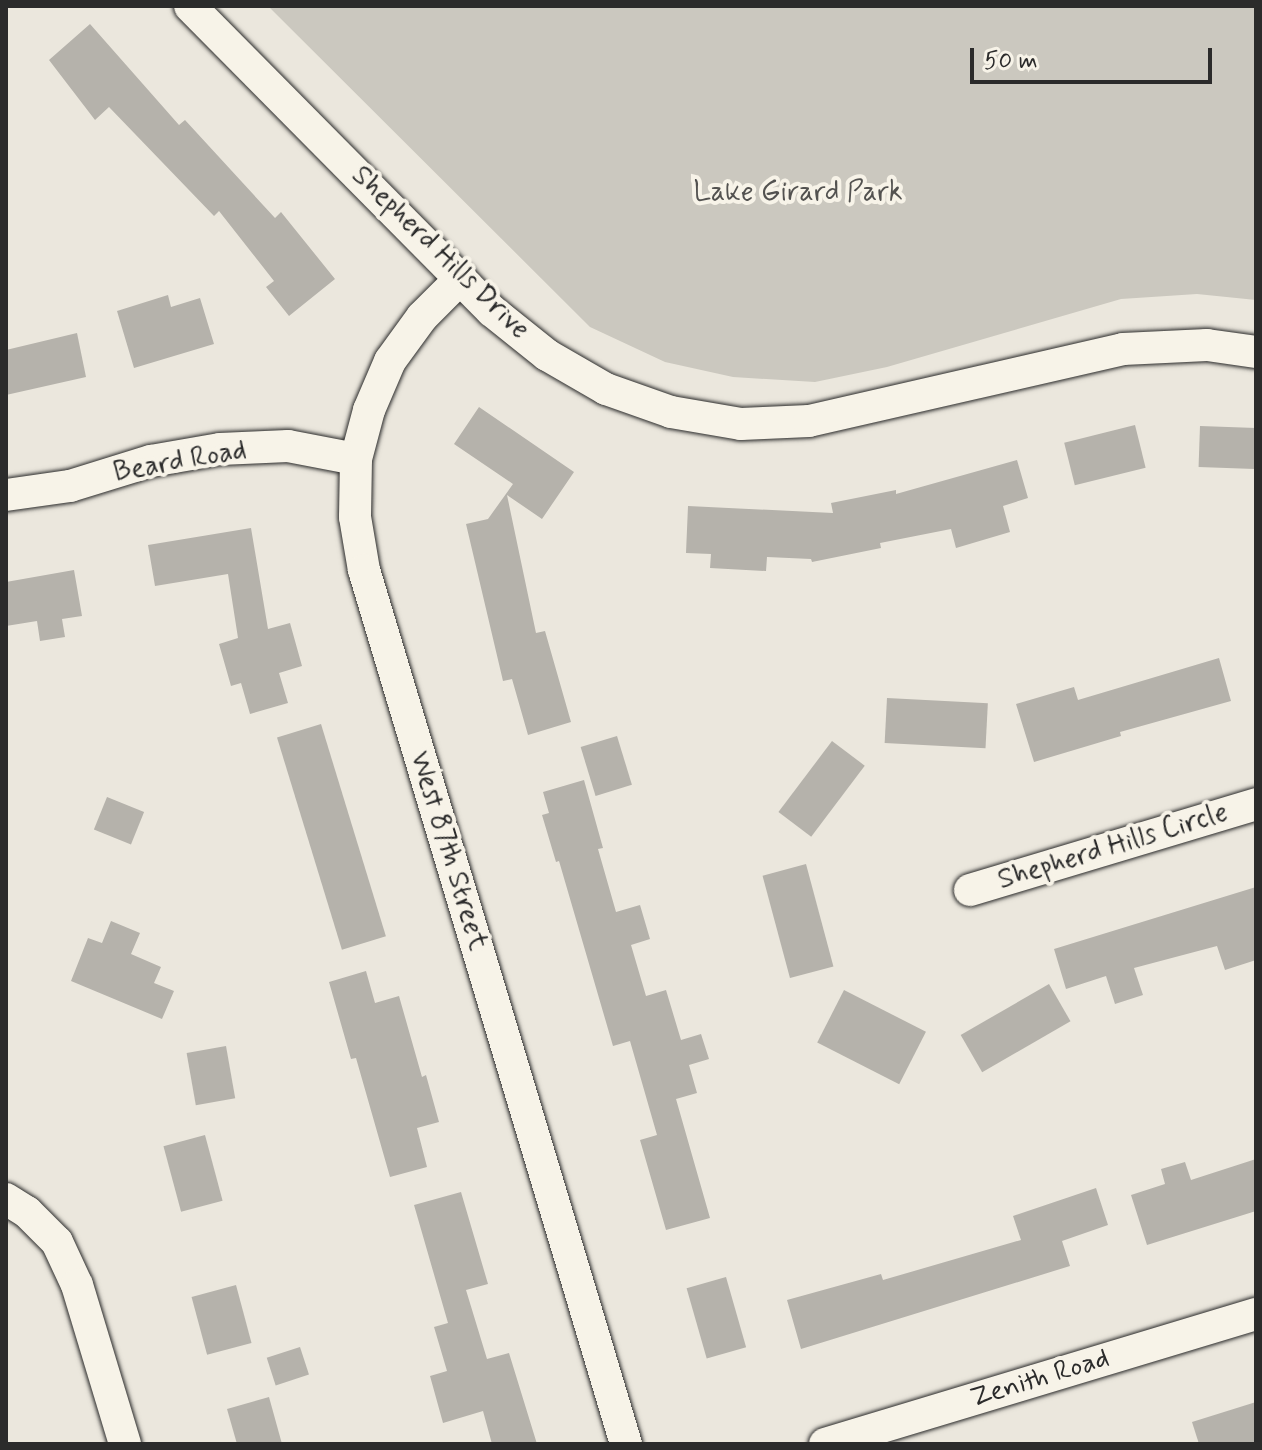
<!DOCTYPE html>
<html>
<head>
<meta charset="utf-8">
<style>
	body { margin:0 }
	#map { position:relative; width:1262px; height:1450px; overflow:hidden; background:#ebe7dd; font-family:Mynerve,sans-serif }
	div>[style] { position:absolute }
	.green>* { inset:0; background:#cbc8bf }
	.building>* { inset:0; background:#b5b2ab; transform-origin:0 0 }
	.roads { filter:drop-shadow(0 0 2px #2b2b2b) drop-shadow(0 0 2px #2b2b2b) }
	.minor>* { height:32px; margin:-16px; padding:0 16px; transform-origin:16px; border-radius:16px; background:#f7f3e8 }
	span { translate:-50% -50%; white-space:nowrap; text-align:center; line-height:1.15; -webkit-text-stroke:8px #f7f3e8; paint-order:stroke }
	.park-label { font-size:28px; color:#535250 }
	.street-label { font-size:28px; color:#2b2b2b }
	.frame { position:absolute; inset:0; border:8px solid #2b2b2b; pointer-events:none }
	.scale { position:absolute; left:970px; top:48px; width:242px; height:36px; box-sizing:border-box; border:4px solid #2b2b2b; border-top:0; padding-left:10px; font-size:24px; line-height:28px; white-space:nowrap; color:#2b2b2b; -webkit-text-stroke:6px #f7f3e8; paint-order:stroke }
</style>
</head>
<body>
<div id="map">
	<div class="green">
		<i style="clip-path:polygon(268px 6px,1256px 6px,1256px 300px,1197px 294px,1121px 299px,887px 367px,815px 382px,733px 377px,665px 362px,590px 327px)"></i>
	</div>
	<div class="building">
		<i style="clip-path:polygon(90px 24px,179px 125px,185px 120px,275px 218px,281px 212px,335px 279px,289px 316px,266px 287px,274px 281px,219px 211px,214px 216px,109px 107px,95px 120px,49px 60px)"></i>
		<i style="clip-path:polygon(168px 295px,171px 307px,200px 298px,214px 344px,134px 368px,117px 311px)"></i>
		<i style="clip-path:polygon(77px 333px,86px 377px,6px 395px,6px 350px)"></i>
		<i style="clip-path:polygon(479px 407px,574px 472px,542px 519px,507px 495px,536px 633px,545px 631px,571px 722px,528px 735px,512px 679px,503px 681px,466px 524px,488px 519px,513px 484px,454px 444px)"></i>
		<i style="left:1135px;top:425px;width:44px;height:73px;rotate:76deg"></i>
		<i style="left:1200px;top:426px;width:56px;height:41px;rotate:2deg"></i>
		<i style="clip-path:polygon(1017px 460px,1028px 498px,1003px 506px,1010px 532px,956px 548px,951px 529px,880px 543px,881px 548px,812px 562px,811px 559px,767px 557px,766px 571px,710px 568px,711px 554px,686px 553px,688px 506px,833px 513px,831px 503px,896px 490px,896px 494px)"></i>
		<i style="clip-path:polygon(251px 528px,268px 629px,290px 623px,302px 666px,279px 673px,288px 703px,250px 714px,241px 683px,231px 686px,219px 644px,238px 638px,228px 574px,155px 586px,148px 545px)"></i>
		<i style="clip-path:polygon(74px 570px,82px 616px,62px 619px,65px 637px,40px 641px,37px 621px,6px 626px,6px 582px)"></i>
		<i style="clip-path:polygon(1219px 658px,1231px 701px,1120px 732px,1121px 736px,1034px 762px,1016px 704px,1074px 687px,1078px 700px)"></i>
		<i style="left:887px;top:698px;width:101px;height:45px;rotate:3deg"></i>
		<i style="left:321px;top:724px;width:222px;height:46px;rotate:73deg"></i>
		<i style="left:617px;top:736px;width:51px;height:38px;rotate:73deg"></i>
		<i style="left:832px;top:741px;width:41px;height:89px;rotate:37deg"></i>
		<i style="clip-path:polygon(584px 780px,603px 848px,598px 849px,616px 912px,640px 905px,650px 939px,631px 945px,646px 996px,666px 990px,681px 1040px,701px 1034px,709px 1059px,689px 1065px,697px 1093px,676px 1099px,710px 1218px,666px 1230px,640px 1140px,657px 1135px,630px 1041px,613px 1046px,559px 861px,556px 862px,542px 815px,549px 813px,543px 792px)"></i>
		<i style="left:107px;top:797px;width:40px;height:35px;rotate:22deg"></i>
		<i style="left:806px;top:864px;width:106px;height:45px;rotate:75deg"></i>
		<i style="clip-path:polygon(1256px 887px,1256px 960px,1225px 970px,1217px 946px,1134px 968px,1143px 995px,1115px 1004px,1106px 976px,1066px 989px,1054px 949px)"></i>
		<i style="clip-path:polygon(111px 921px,140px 933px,131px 954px,161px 967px,154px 983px,174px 991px,162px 1019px,71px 981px,88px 938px,102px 943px)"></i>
		<i style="clip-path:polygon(366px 971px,375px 1003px,399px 996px,422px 1077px,426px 1075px,439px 1122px,417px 1128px,427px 1167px,390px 1177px,356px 1058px,351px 1059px,329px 982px)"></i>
		<i style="left:1049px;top:984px;width:43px;height:102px;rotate:60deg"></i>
		<i style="left:844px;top:990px;width:92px;height:59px;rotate:27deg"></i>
		<i style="left:226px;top:1046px;width:53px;height:40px;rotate:80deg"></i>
		<i style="left:205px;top:1135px;width:68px;height:43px;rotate:75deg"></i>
		<i style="clip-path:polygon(1256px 1159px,1256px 1211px,1147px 1245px,1131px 1195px,1165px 1184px,1161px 1169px,1185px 1162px,1191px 1180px)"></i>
		<i style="clip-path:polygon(1096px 1188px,1108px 1225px,1062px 1241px,1070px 1266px,801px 1349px,787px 1300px,881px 1274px,883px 1280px,1021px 1240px,1013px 1216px)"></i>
		<i style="clip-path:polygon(461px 1192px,488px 1284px,466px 1290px,487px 1359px,509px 1353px,537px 1444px,492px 1444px,483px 1411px,443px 1423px,430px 1376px,447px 1371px,434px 1327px,448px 1323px,414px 1205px)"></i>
		<i style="left:726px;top:1277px;width:73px;height:41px;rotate:74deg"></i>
		<i style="left:236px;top:1285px;width:60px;height:46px;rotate:75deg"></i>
		<i style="left:300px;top:1347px;width:29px;height:35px;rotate:72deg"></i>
		<i style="clip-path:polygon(269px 1397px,282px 1444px,237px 1444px,227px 1409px)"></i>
		<i style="clip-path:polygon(1256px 1402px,1256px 1444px,1199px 1444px,1192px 1422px)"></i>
	</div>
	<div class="roads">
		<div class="minor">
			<i style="left:190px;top:6px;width:429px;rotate:45.3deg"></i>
			<i style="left:492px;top:311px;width:70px;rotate:38.7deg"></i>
			<i style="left:547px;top:355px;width:68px;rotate:30deg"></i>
			<i style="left:606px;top:389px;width:69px;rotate:19.5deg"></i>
			<i style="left:671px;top:412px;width:71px;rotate:9.7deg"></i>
			<i style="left:741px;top:424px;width:68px;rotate:-2.5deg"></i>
			<i style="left:809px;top:421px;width:322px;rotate:-12.9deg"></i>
			<i style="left:1123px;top:349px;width:84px;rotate:-2.7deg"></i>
			<i style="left:1207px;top:345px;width:49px;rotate:8.1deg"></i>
			<i style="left:461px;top:278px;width:55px;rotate:135deg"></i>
			<i style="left:422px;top:317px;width:54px;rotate:126deg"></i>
			<i style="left:390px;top:361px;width:53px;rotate:113.2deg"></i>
			<i style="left:369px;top:410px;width:51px;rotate:104.9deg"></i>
			<i style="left:356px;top:459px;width:58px;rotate:91deg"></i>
			<i style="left:355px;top:517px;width:54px;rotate:80.4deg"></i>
			<i style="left:364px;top:570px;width:912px;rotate:73.31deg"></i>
			<i style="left:6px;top:495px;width:65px;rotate:-8deg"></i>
			<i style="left:70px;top:486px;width:85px;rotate:-17.2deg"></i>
			<i style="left:151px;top:461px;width:70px;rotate:-9.9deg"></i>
			<i style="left:220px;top:449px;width:68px;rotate:-2.5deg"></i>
			<i style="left:288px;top:446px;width:69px;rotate:10.8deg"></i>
			<i style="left:970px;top:890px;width:299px;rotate:-16.7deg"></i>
			<i style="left:6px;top:1199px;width:25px;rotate:32deg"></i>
			<i style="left:27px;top:1212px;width:42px;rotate:45deg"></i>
			<i style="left:57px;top:1242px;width:47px;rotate:65.1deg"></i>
			<i style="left:77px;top:1285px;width:166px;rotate:73.2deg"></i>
			<i style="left:825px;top:1444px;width:450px;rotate:-16.8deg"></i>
		</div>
	</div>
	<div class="park-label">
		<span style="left:798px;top:193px">Lake Girard Park</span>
	</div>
	<div class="street-label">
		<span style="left:440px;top:253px;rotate:44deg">Shepherd Hills Drive</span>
		<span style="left:180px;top:462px;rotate:-10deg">Beard Road</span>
		<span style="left:1113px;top:847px;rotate:-17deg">Shepherd Hills Circle</span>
		<span style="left:448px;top:851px;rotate:73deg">West 87th Street</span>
		<span style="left:1040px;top:1379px;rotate:-17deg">Zenith Road</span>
	</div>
	<div class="frame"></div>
	<div class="scale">50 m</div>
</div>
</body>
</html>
